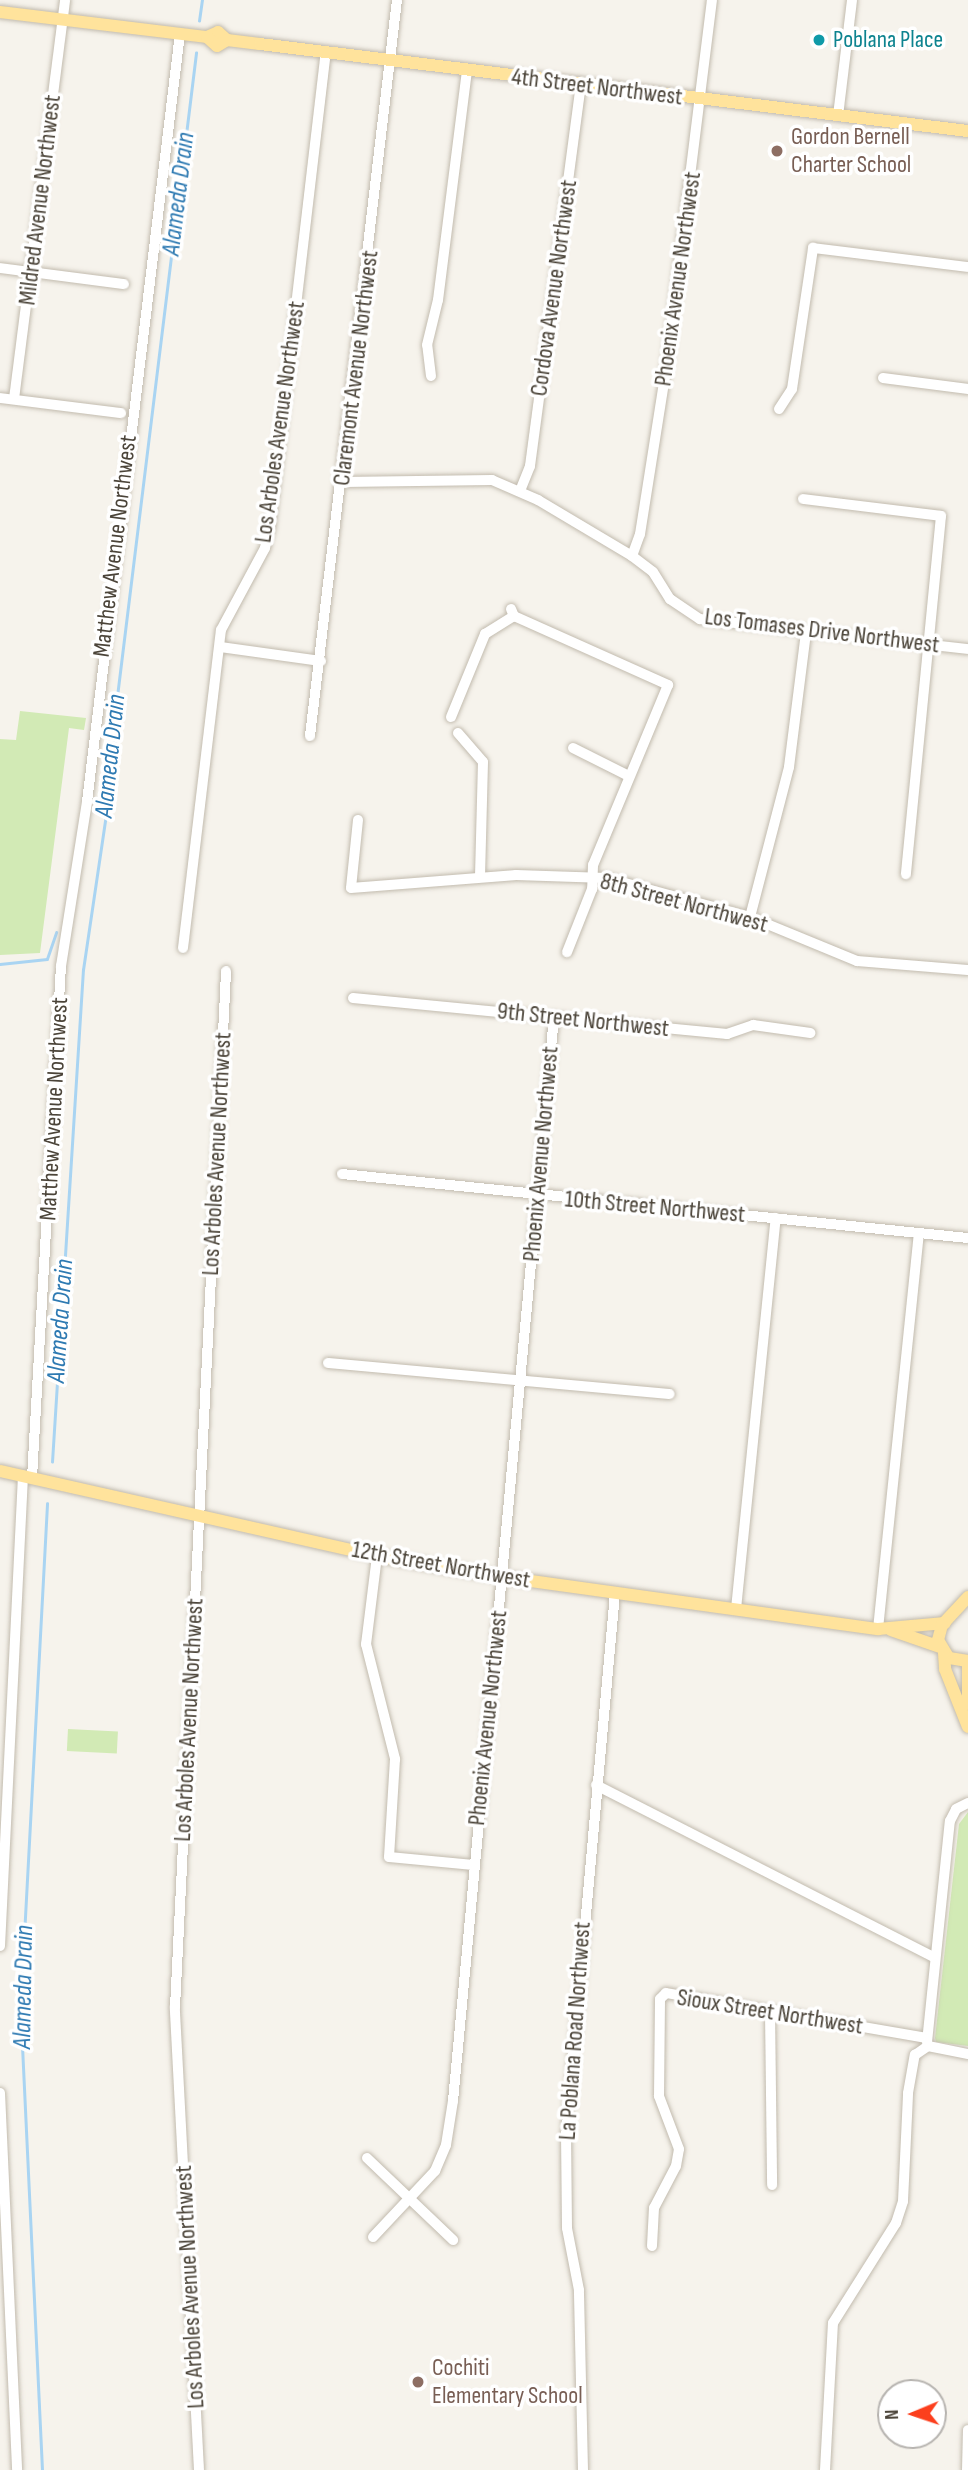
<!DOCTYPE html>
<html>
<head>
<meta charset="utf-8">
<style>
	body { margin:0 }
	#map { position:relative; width:968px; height:2470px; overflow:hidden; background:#f6f3ec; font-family:"Sofia Sans Condensed",sans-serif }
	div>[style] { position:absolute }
	.green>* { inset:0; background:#d2eab5; transform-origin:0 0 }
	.stream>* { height:2.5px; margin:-1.25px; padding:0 1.25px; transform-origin:1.25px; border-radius:1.25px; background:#a9d4f2 }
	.roads { filter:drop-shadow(0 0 2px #c2bbae) drop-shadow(0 0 2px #c2bbae) }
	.minor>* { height:10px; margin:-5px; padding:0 5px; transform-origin:5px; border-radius:5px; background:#fff }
	.major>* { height:12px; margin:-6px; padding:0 6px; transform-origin:6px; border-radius:6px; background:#ffe39c }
	.dots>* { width:19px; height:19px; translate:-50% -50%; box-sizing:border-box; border:4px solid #fff; border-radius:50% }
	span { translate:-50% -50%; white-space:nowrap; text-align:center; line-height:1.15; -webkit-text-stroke:7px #fff; paint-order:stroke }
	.culture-label { font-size:24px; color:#0d838f }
	.left { translate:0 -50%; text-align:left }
	.street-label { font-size:24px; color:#4b4439 }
	.education-label { font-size:24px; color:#785e54 }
	.water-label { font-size:26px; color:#2e7ab2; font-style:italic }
	.north { position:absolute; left:877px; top:2379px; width:70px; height:70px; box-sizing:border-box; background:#fff; border:2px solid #b7b4b0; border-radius:50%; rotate:268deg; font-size:19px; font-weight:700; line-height:28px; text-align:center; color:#4b4439 }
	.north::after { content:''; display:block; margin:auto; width:24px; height:32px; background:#fc3f1d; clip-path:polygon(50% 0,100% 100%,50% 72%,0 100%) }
</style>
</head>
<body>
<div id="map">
	<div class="green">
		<i style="clip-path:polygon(20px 711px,86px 718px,84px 730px,69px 728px,40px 953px,0 955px,0 739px,16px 740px)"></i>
		<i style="left:68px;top:1729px;width:50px;height:22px;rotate:3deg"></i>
		<i style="clip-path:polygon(968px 1812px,968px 2046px,936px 2042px,935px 2038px,959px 1824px)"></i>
	</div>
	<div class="stream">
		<i style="left:199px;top:21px;width:21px;rotate:-82deg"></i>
		<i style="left:0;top:964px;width:47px;rotate:-6.1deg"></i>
		<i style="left:47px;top:959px;width:28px;rotate:-71deg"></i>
		<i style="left:52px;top:1462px;width:493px;rotate:-86.4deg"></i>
		<i style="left:83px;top:970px;width:219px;rotate:-81.6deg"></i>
		<i style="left:115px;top:753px;width:32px;rotate:-92deg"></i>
		<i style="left:114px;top:721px;width:673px;rotate:-83deg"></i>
		<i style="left:42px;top:2470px;width:460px;rotate:-92.7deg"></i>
		<i style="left:20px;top:2011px;width:508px;rotate:-86.95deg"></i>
	</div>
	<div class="roads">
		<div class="minor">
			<i style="left:838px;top:116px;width:117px;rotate:-83.1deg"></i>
			<i style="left:0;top:268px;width:125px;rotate:7.4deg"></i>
			<i style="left:431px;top:376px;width:31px;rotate:-97deg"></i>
			<i style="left:427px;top:345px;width:46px;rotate:-76.3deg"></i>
			<i style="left:438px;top:300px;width:230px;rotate:-82.8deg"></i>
			<i style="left:883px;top:378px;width:86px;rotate:7.4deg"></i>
			<i style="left:0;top:398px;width:122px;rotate:7.1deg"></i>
			<i style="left:14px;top:399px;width:402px;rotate:-82.7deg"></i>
			<i style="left:779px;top:409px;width:24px;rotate:-57deg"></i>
			<i style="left:792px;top:389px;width:143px;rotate:-81.5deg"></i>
			<i style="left:813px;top:248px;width:156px;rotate:7deg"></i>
			<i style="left:343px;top:482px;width:149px;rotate:-0.8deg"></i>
			<i style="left:492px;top:480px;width:50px;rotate:23.5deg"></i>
			<i style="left:538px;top:500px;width:109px;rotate:30.8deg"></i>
			<i style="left:632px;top:556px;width:26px;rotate:37deg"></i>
			<i style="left:653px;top:572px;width:32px;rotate:58deg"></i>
			<i style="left:670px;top:599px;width:36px;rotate:34deg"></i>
			<i style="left:700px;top:619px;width:270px;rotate:6.4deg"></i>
			<i style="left:520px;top:491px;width:27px;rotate:-68deg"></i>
			<i style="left:530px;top:466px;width:385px;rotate:-82.4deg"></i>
			<i style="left:803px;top:499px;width:139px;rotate:7deg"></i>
			<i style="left:941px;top:516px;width:360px;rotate:95.6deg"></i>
			<i style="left:632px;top:556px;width:23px;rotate:-70deg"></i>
			<i style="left:640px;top:534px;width:159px;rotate:-81deg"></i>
			<i style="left:665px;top:377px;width:380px;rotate:-82.9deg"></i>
			<i style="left:511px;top:609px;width:8px;rotate:67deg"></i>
			<i style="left:514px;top:616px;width:169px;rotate:24.1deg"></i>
			<i style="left:668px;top:685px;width:195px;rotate:112.6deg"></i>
			<i style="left:593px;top:865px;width:24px;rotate:92deg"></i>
			<i style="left:592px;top:889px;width:68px;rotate:111.6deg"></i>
			<i style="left:220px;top:647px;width:102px;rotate:7.9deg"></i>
			<i style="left:451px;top:717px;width:90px;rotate:-67.7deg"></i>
			<i style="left:485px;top:634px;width:34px;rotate:-32deg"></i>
			<i style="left:458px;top:733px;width:38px;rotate:49deg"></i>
			<i style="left:483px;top:762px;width:115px;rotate:91.5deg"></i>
			<i style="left:310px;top:736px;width:741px;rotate:-83.26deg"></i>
			<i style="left:573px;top:748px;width:63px;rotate:26.6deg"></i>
			<i style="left:358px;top:820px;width:68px;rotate:95.9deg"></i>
			<i style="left:351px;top:888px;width:166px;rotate:-4.5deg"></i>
			<i style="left:516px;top:875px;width:90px;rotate:1.9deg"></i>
			<i style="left:606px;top:878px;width:149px;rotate:15.2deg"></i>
			<i style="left:750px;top:917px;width:116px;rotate:22.4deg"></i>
			<i style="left:857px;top:961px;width:111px;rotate:4.6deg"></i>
			<i style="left:750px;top:917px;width:155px;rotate:-75.4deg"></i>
			<i style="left:789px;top:767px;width:135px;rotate:-82.8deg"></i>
			<i style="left:183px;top:948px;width:320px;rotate:-83.2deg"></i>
			<i style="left:221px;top:630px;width:93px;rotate:-61.8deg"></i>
			<i style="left:265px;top:548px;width:22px;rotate:-77deg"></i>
			<i style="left:270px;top:527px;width:477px;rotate:-83.3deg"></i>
			<i style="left:353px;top:998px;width:376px;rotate:5.5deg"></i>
			<i style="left:727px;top:1034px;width:28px;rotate:-19deg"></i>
			<i style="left:753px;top:1025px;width:58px;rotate:8deg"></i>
			<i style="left:342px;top:1174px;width:629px;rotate:5.84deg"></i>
			<i style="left:328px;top:1363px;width:343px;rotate:5.2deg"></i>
			<i style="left:32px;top:1478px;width:513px;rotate:-86.76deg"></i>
			<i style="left:61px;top:966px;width:166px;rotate:-81deg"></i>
			<i style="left:87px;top:802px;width:774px;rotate:-83.1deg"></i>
			<i style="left:377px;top:1556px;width:89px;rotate:97.1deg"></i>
			<i style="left:366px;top:1644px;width:119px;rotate:75.8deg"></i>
			<i style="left:395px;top:1759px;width:98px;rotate:93.5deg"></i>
			<i style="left:389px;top:1857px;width:85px;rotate:5.4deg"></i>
			<i style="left:736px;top:1609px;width:393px;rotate:-84.2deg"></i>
			<i style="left:878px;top:1629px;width:398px;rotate:-84.1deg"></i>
			<i style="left:596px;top:1785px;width:379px;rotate:27deg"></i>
			<i style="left:0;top:1946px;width:471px;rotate:-87.2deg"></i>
			<i style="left:770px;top:2011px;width:174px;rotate:89.3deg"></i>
			<i style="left:927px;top:2042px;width:222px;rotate:-84.1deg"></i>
			<i style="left:950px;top:1821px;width:13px;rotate:-63deg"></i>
			<i style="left:956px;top:1809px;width:13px;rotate:-27deg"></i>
			<i style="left:928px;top:2046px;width:41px;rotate:11.3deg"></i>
			<i style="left:0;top:2093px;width:377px;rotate:87.4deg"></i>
			<i style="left:367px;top:2158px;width:119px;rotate:43.6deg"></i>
			<i style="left:373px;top:2237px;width:91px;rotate:-46.8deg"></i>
			<i style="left:435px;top:2171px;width:28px;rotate:-67deg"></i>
			<i style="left:446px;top:2145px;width:45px;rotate:-81deg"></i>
			<i style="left:453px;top:2101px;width:1089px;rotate:-84.68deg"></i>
			<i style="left:652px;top:2246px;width:38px;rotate:-87deg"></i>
			<i style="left:654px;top:2208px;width:47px;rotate:-62.4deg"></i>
			<i style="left:676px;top:2166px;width:17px;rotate:-80deg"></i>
			<i style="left:679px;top:2149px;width:57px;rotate:-110.7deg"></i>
			<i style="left:659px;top:2096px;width:97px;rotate:-89.4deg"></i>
			<i style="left:660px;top:1999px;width:8px;rotate:-45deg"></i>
			<i style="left:666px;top:1993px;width:264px;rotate:9.8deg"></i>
			<i style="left:199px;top:2470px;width:463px;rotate:-93deg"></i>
			<i style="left:175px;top:2008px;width:1038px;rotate:-87.18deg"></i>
			<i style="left:583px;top:2470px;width:180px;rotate:-91.3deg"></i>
			<i style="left:579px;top:2290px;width:63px;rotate:-101deg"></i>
			<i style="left:567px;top:2228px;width:91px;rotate:-90.6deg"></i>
			<i style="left:566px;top:2137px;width:546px;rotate:-84.85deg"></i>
			<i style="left:825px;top:2470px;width:147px;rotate:-86.9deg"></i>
			<i style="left:833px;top:2323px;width:118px;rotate:-57.8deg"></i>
			<i style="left:896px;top:2223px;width:23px;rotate:-72deg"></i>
			<i style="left:903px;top:2201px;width:108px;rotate:-87.3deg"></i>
			<i style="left:908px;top:2093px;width:39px;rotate:-80deg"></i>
			<i style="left:915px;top:2055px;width:16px;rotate:-35deg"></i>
			<i style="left:967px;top:2470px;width:40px;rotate:-88.6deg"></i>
		</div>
		<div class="major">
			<i style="left:0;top:12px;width:209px;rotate:6.9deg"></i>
			<i style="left:207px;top:37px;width:12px;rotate:-24deg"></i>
			<i style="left:218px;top:32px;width:12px;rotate:42deg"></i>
			<i style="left:207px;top:37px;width:13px;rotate:42deg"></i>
			<i style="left:217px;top:46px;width:12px;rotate:-31deg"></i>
			<i style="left:227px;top:40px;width:33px;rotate:7deg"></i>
			<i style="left:260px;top:44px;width:713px;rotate:7.01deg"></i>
			<i style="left:0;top:1471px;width:386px;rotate:12.7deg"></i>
			<i style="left:377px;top:1556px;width:127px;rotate:9.5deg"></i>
			<i style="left:502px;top:1577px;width:380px;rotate:7.9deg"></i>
			<i style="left:878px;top:1629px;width:67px;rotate:-5.1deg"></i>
			<i style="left:968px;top:1597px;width:38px;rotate:133deg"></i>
			<i style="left:942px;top:1625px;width:16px;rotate:105deg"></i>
			<i style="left:938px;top:1640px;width:21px;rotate:59deg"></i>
			<i style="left:949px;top:1658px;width:19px;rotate:9deg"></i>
			<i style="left:968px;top:1661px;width:43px;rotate:90deg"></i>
			<i style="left:891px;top:1630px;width:52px;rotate:19.1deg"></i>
			<i style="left:944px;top:1653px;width:16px;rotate:86deg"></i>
			<i style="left:945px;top:1669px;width:62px;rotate:68.4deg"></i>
		</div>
	</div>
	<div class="dots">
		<i style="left:819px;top:40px;background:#0f9aa8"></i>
		<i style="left:777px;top:151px;background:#8d6e63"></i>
		<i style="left:418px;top:2382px;background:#8d6e63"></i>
	</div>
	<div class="culture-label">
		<span class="left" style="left:833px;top:40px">Poblana Place</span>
	</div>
	<div class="street-label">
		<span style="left:597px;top:87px;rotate:7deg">4th Street Northwest</span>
		<span style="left:40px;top:200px;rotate:-83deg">Mildred Avenue Northwest</span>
		<span style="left:678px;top:279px;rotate:-82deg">Phoenix Avenue Northwest</span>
		<span style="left:554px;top:288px;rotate:-82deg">Cordova Avenue Northwest</span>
		<span style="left:356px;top:368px;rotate:-83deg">Claremont Avenue Northwest</span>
		<span style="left:280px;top:422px;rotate:-82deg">Los Arboles Avenue Northwest</span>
		<span style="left:115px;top:546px;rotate:-83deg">Matthew Avenue Northwest</span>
		<span style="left:822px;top:631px;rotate:7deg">Los Tomases Drive Northwest</span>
		<span style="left:684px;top:903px;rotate:15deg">8th Street Northwest</span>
		<span style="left:583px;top:1020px;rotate:6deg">9th Street Northwest</span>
		<span style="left:54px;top:1109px;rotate:-87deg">Matthew Avenue Northwest</span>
		<span style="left:217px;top:1154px;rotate:-87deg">Los Arboles Avenue Northwest</span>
		<span style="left:541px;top:1154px;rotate:-85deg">Phoenix Avenue Northwest</span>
		<span style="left:655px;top:1207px;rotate:5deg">10th Street Northwest</span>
		<span style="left:441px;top:1565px;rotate:10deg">12th Street Northwest</span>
		<span style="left:488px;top:1718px;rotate:-84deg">Phoenix Avenue Northwest</span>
		<span style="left:189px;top:1720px;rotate:-87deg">Los Arboles Avenue Northwest</span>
		<span style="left:770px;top:2012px;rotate:9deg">Sioux Street Northwest</span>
		<span style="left:575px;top:2031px;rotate:-86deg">La Poblana Road Northwest</span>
		<span style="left:190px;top:2287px;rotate:-93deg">Los Arboles Avenue Northwest</span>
	</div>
	<div class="education-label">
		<span class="left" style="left:791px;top:151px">Gordon Bernell<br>Charter School</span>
		<span class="left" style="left:432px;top:2382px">Cochiti<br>Elementary School</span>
	</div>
	<div class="water-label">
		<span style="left:179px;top:194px;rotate:-83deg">Alameda Drain</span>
		<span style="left:111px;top:756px;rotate:-84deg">Alameda Drain</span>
		<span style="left:61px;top:1321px;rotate:-86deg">Alameda Drain</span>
		<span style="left:24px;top:1987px;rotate:-89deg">Alameda Drain</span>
	</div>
	<div class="north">N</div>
</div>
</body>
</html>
